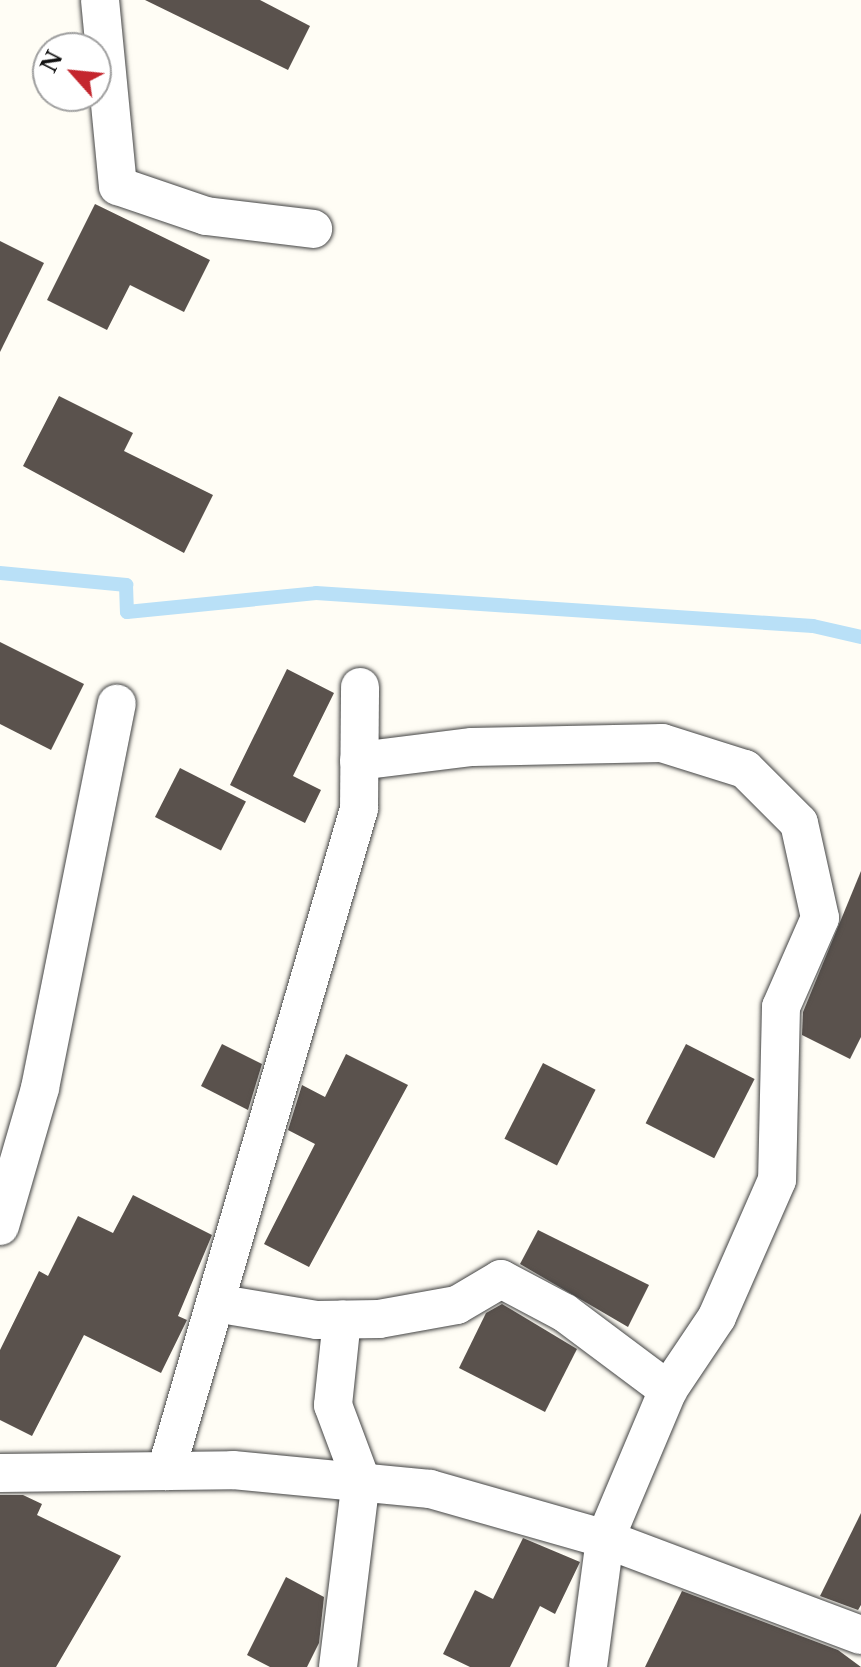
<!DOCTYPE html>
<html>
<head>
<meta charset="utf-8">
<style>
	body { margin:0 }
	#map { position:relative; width:861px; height:1667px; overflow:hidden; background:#fffdf5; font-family:"Libre Baskerville",serif }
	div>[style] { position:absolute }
	.stream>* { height:14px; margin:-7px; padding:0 7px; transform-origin:7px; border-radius:7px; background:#b9e0f7 }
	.building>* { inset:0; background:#5a524d; transform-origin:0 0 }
	.roads { filter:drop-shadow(0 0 2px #444) drop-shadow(0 0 2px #444) }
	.street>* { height:38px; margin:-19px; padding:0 19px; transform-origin:19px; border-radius:19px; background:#fff }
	span { translate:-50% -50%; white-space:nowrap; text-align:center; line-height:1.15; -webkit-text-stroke:8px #fff; paint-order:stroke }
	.north { position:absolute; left:32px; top:32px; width:80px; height:80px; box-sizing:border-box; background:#fff; border:2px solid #a0a0a0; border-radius:50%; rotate:297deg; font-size:22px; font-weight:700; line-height:32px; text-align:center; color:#111 }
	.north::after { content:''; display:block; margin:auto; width:28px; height:36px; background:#c4262e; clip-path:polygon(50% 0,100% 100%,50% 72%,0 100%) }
</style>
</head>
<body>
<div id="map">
	<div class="stream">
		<i style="left:0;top:573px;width:127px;rotate:5.4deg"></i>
		<i style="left:126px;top:585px;width:27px;rotate:88deg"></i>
		<i style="left:127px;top:612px;width:190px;rotate:-5.7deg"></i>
		<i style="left:316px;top:593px;width:498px;rotate:3.8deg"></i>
		<i style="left:813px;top:626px;width:49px;rotate:12.9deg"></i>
	</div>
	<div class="building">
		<i style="clip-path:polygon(145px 0,260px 0,310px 26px,288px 70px)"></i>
		<i style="clip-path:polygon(95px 204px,210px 260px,184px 312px,130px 285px,107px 330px,47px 300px)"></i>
		<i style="clip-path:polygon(0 241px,44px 263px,0 352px)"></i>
		<i style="clip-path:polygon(59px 396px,133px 433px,124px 451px,213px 495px,184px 553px,23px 466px)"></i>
		<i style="clip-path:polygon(0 642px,84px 684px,51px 750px,0 724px)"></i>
		<i style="clip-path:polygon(287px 669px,334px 693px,293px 776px,321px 790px,305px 823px,230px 785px)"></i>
		<i style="left:180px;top:768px;width:74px;height:55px;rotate:27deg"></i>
		<i style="clip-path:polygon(861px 871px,861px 1037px,850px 1059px,802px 1035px,803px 1012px)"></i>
		<i style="clip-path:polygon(222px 1044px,262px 1064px,248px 1110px,201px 1086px)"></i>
		<i style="left:686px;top:1044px;width:77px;height:89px;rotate:27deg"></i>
		<i style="clip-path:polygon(346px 1054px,408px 1085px,309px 1267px,264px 1244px,315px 1144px,288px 1130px,302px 1085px,325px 1097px)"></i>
		<i style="left:543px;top:1063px;width:59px;height:85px;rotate:27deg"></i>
		<i style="clip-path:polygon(133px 1195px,212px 1235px,178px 1316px,187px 1320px,161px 1373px,84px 1335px,32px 1436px,0 1420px,0 1350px,39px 1271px,48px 1276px,78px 1216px,113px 1233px)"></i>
		<i style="clip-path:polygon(538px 1230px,649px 1285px,628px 1327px,520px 1264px)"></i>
		<i style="clip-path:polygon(502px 1304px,577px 1349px,545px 1412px,459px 1368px,486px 1313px)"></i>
		<i style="clip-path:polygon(0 1495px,23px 1495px,42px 1504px,37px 1515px,121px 1556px,56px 1667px,0 1667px)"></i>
		<i style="clip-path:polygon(861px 1513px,861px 1605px,858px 1610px,820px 1596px)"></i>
		<i style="clip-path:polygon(523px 1538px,580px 1562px,555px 1614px,540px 1606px,510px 1667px,470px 1667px,443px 1654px,475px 1590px,493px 1599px)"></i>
		<i style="clip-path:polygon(286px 1577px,324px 1597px,319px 1643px,307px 1667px,270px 1667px,247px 1655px)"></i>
		<i style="clip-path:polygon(682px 1591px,838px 1650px,861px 1667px,645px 1667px)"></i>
	</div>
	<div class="roads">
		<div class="street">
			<i style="left:100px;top:0;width:187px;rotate:84.5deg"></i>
			<i style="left:118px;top:186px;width:93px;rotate:18.8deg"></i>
			<i style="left:206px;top:216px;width:108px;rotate:6.9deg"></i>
			<i style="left:359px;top:761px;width:114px;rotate:-7.1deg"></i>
			<i style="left:472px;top:747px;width:190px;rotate:-1.2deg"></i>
			<i style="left:662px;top:743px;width:87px;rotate:17.4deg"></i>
			<i style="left:745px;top:769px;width:76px;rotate:45deg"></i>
			<i style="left:799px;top:823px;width:97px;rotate:77.5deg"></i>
			<i style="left:820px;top:918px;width:97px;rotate:113.7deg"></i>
			<i style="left:781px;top:1007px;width:173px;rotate:91.3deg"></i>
			<i style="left:777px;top:1180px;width:150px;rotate:113.7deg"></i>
			<i style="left:717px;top:1317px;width:88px;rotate:123.9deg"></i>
			<i style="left:668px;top:1390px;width:162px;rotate:112.9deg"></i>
			<i style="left:605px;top:1539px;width:129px;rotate:97.6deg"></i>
			<i style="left:0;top:1226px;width:144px;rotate:-73.8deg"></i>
			<i style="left:40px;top:1088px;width:392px;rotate:-78.7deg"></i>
			<i style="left:215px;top:1303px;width:103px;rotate:9.5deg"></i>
			<i style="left:317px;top:1320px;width:62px;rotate:-0.9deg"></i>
			<i style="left:379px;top:1319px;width:79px;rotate:-10.2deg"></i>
			<i style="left:457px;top:1305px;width:51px;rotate:-30.6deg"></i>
			<i style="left:501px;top:1279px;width:72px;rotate:28deg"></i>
			<i style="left:565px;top:1313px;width:129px;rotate:36.8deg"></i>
			<i style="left:166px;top:1471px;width:690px;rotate:-73.75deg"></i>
			<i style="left:359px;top:809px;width:122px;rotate:-89.5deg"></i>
			<i style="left:0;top:1473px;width:233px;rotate:-0.7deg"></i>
			<i style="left:233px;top:1470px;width:198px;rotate:5.5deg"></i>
			<i style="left:430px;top:1489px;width:182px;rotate:15.9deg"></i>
			<i style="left:605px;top:1539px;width:273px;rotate:20.6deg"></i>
			<i style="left:338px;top:1667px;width:188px;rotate:-83deg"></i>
			<i style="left:361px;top:1480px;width:80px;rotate:-110.5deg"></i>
			<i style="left:333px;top:1405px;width:86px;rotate:-84deg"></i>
		</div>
	</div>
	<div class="north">N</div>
</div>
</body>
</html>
